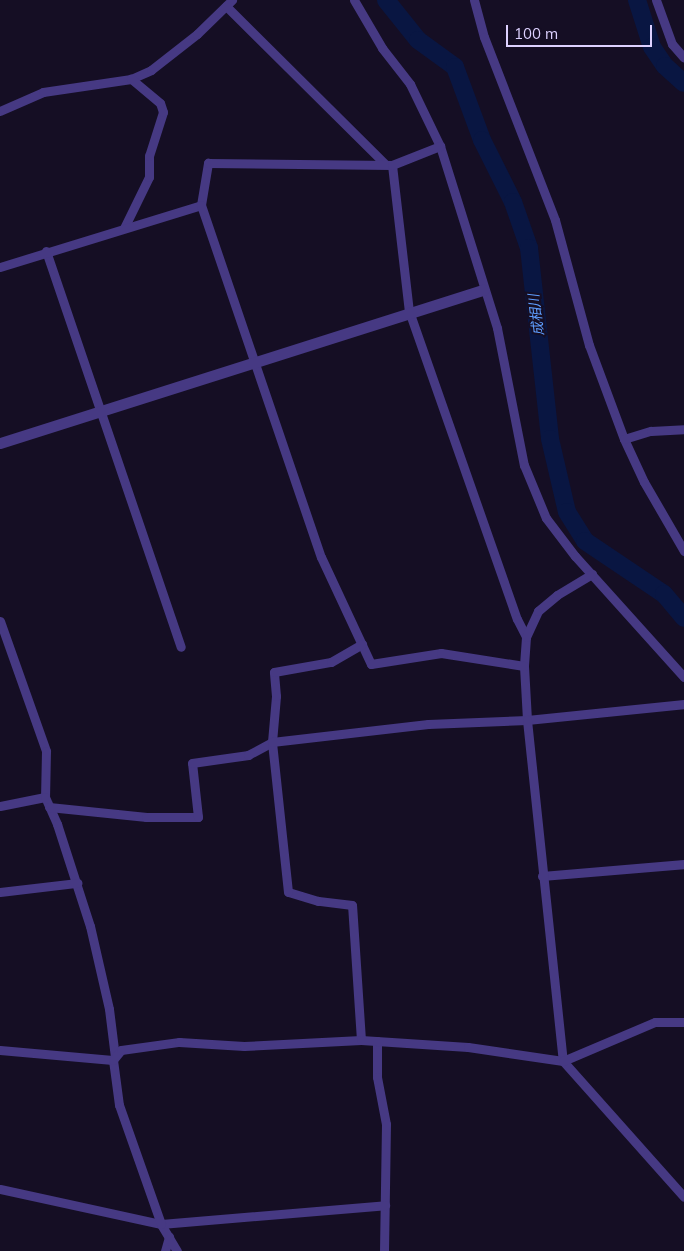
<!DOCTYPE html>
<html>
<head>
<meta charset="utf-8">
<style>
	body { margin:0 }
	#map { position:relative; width:684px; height:1251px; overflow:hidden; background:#150e24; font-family:Mulish,"Noto Sans JP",sans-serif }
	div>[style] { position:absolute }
	.river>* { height:18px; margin:-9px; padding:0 9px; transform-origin:9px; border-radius:9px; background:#091642 }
	.minor>* { height:9px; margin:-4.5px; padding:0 4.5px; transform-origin:4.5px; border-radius:4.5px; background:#463983 }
	.tertiary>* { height:11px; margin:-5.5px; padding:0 5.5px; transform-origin:5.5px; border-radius:5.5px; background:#463983 }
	span { translate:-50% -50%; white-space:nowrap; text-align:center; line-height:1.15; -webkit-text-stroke:4px #150e24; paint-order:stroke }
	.water-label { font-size:14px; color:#5f9eff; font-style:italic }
	.scale { position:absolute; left:506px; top:25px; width:146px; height:22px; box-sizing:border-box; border:2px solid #ddd1ff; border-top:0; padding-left:6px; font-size:15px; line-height:18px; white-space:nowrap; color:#ddd1ff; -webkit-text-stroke:4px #150e24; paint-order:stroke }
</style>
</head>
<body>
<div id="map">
	<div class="river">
		<i style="left:386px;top:0;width:51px;rotate:51.3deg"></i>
		<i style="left:418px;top:40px;width:46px;rotate:36.1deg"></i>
		<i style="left:455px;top:67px;width:78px;rotate:69.7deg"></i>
		<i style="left:482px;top:140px;width:69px;rotate:63.4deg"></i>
		<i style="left:513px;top:202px;width:49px;rotate:70.8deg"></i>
		<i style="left:529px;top:248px;width:192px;rotate:83.7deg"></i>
		<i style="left:550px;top:439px;width:75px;rotate:76.9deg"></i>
		<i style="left:567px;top:512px;width:34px;rotate:58deg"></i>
		<i style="left:585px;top:541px;width:95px;rotate:33.9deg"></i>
		<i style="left:664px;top:594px;width:31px;rotate:50deg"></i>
		<i style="left:637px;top:0;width:49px;rotate:72.3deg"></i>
		<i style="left:652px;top:47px;width:23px;rotate:56deg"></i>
		<i style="left:665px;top:66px;width:25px;rotate:42deg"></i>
	</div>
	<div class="minor">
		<i style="left:354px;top:0;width:56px;rotate:59.7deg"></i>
		<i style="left:382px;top:48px;width:46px;rotate:52.1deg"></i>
		<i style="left:410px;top:84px;width:69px;rotate:64.2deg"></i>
		<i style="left:440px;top:146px;width:191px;rotate:72.6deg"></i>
		<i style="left:497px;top:328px;width:140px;rotate:78.9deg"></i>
		<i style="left:524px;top:465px;width:57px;rotate:67.5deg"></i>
		<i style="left:546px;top:518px;width:48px;rotate:52.7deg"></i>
		<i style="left:575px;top:556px;width:163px;rotate:48deg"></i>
		<i style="left:474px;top:0;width:38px;rotate:75deg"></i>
		<i style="left:484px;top:37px;width:196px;rotate:68.8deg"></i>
		<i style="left:555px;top:220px;width:130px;rotate:74.8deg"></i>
		<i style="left:589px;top:345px;width:100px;rotate:69.6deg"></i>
		<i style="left:624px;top:439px;width:47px;rotate:65.1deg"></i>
		<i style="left:644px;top:482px;width:80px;rotate:59.9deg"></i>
		<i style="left:656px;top:0;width:47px;rotate:70deg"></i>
		<i style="left:672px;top:44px;width:18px;rotate:49deg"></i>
		<i style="left:226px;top:6px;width:224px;rotate:44.8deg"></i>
		<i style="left:0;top:111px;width:47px;rotate:-23.8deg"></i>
		<i style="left:43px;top:92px;width:89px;rotate:-8.4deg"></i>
		<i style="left:131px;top:79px;width:22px;rotate:-24deg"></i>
		<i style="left:151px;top:70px;width:58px;rotate:-38deg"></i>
		<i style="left:197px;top:34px;width:49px;rotate:-44.2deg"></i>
		<i style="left:392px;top:165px;width:147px;rotate:83.4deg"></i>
		<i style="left:409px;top:311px;width:326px;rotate:70.7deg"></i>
		<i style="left:517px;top:619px;width:20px;rotate:63deg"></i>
		<i style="left:526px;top:637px;width:29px;rotate:94deg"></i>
		<i style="left:524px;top:666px;width:54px;rotate:86.8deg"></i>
		<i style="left:527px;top:720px;width:158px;rotate:-5.8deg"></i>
		<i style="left:201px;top:205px;width:43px;rotate:-80.5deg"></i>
		<i style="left:208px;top:163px;width:184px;rotate:0.6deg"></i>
		<i style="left:392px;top:165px;width:52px;rotate:-21.6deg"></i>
		<i style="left:124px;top:228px;width:57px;rotate:-63.9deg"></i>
		<i style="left:149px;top:177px;width:21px;rotate:-90deg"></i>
		<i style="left:149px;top:156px;width:46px;rotate:-72.3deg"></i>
		<i style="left:163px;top:112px;width:9px;rotate:-108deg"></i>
		<i style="left:160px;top:103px;width:38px;rotate:-140deg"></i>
		<i style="left:46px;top:251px;width:418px;rotate:71.2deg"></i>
		<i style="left:0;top:267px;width:210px;rotate:-17.1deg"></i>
		<i style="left:201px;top:205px;width:372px;rotate:71.2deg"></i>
		<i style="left:321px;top:557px;width:118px;rotate:65deg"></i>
		<i style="left:371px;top:664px;width:71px;rotate:-8.9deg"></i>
		<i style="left:441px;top:653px;width:84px;rotate:8.9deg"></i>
		<i style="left:624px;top:439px;width:28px;rotate:-17deg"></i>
		<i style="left:651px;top:431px;width:33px;rotate:-3deg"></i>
		<i style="left:0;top:621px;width:138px;rotate:70.5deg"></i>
		<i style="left:46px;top:751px;width:46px;rotate:91.2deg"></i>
		<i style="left:45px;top:797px;width:46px;rotate:168.7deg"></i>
		<i style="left:526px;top:637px;width:29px;rotate:-65deg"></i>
		<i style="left:538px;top:611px;width:25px;rotate:-40deg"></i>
		<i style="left:557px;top:595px;width:41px;rotate:-31deg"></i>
		<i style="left:45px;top:797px;width:30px;rotate:66deg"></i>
		<i style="left:57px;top:824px;width:107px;rotate:72.1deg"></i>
		<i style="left:90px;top:926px;width:85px;rotate:77.1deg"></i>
		<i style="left:109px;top:1009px;width:48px;rotate:82.9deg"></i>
		<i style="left:49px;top:807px;width:98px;rotate:5.9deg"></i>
		<i style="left:146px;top:817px;width:52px"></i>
		<i style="left:198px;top:817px;width:54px;rotate:-96.3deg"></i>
		<i style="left:192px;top:763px;width:57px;rotate:-8.1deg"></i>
		<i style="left:248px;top:755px;width:27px;rotate:-28deg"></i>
		<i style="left:272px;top:742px;width:46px;rotate:-85deg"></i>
		<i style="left:276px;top:696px;width:24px;rotate:-95deg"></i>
		<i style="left:274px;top:672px;width:58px;rotate:-10deg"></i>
		<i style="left:331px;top:662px;width:36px;rotate:-30deg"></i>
		<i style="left:542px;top:876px;width:143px;rotate:-4.8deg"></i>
		<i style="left:0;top:892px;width:78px;rotate:-6.7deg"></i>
		<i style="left:361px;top:1040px;width:135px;rotate:-93.8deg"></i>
		<i style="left:352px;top:905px;width:34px;rotate:-173deg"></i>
		<i style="left:318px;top:901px;width:31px;rotate:-163deg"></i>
		<i style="left:288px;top:892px;width:151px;rotate:-96.1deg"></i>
		<i style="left:272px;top:742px;width:157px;rotate:-6.6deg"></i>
		<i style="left:428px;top:724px;width:99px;rotate:-2.3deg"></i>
		<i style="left:527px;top:720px;width:343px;rotate:84deg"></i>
		<i style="left:563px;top:1061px;width:182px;rotate:48.3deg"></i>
		<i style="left:377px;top:1041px;width:36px;rotate:90deg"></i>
		<i style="left:377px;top:1077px;width:48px;rotate:79.2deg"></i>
		<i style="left:386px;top:1124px;width:127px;rotate:90.9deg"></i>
		<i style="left:0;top:1050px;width:113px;rotate:5.1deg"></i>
		<i style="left:0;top:1189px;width:165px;rotate:12.3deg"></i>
		<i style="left:161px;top:1224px;width:225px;rotate:-4.8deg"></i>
		<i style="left:165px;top:1251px;width:15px;rotate:-74deg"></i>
		<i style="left:177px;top:1251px;width:31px;rotate:-121deg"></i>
		<i style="left:161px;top:1224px;width:126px;rotate:-109.4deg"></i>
		<i style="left:119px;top:1105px;width:45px;rotate:-97.6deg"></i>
		<i style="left:113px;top:1060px;width:13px;rotate:-51deg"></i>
		<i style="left:121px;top:1050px;width:59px;rotate:-7.9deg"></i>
		<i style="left:179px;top:1042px;width:65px;rotate:3.5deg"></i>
		<i style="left:244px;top:1046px;width:117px;rotate:-2.9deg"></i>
		<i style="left:361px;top:1040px;width:107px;rotate:3.7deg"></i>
		<i style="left:468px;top:1047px;width:96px;rotate:8.4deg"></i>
		<i style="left:563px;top:1061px;width:100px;rotate:-23deg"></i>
		<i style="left:655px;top:1022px;width:29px"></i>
	</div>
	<div class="tertiary">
		<i style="left:0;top:443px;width:507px;rotate:-17.58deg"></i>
	</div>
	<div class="water-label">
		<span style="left:536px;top:315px;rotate:-97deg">成相川</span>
	</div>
	<div class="scale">100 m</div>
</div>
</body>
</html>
